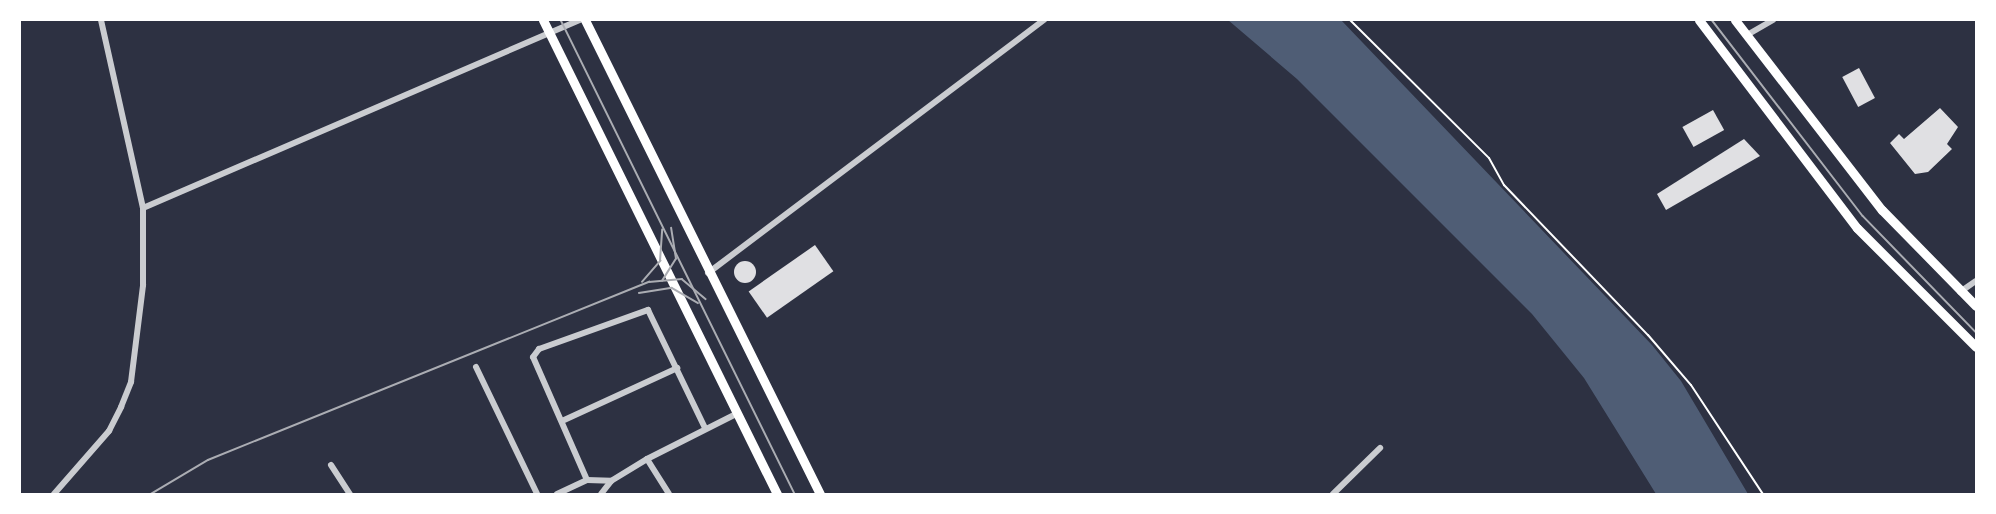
<!DOCTYPE html>
<html>
<head>
<meta charset="utf-8">
<style>
	body { margin:0 }
	#map { position:relative; width:1996px; height:514px; overflow:hidden; background:#2d3142; font-family:Helvetica,sans-serif }
	div>[style] { position:absolute }
	.water>* { inset:0; background:#4f5d75 }
	.building>* { inset:0; background:#e0e0e3; transform-origin:0 0 }
	.round { border-radius:50% }
	.path>* { height:2px; margin:-1px; padding:0 1px; transform-origin:1px; border-radius:1px; background:#fff }
	.minor>* { height:6px; margin:-3px; padding:0 3px; transform-origin:3px; border-radius:3px; background:#caccd0 }
	.secondary>* { height:9px; margin:-4.5px; padding:0 4.5px; transform-origin:4.5px; border-radius:4.5px; background:#fff }
	.tram>* { height:1.5px; margin:-0.75px; padding:0 0.75px; transform-origin:0.75px; border-radius:0.75px; background:#abadb3 }
	span { translate:-50% -50%; white-space:nowrap; text-align:center; line-height:1.15; -webkit-text-stroke:4.5px #fff; paint-order:stroke }
	.frame { position:absolute; inset:0; border:21px solid #fff; pointer-events:none }
</style>
</head>
<body>
<div id="map">
	<div class="water">
		<i style="clip-path:polygon(1228px 20px,1341px 20px,1652px 345px,1681px 381px,1748px 494px,1656px 494px,1584px 378px,1532px 314px,1297px 79px)"></i>
	</div>
	<div class="building">
		<i style="left:1859px;top:68px;width:34px;height:19px;rotate:62deg"></i>
		<i style="clip-path:polygon(1940px 108px,1958px 127px,1947px 144px,1952px 149px,1928px 172px,1915px 174px,1890px 143px,1899px 134px,1904px 139px)"></i>
		<i style="left:1713px;top:110px;width:23px;height:35px;rotate:61deg"></i>
		<i style="clip-path:polygon(1744px 139px,1760px 156px,1666px 210px,1657px 194px)"></i>
		<i style="left:815px;top:245px;width:32px;height:81px;rotate:55deg"></i>
		<i class="round" style="left:734px;top:261px;width:22px;height:22px"></i>
	</div>
	<div class="path">
		<i style="left:1350px;top:20px;width:196px;rotate:44.8deg"></i>
		<i style="left:1489px;top:158px;width:31px;rotate:61deg"></i>
		<i style="left:1504px;top:185px;width:208px;rotate:46.2deg"></i>
		<i style="left:1648px;top:335px;width:66px;rotate:49.3deg"></i>
		<i style="left:1691px;top:385px;width:131px;rotate:56.6deg"></i>
	</div>
	<div class="minor">
		<i style="left:1747px;top:35px;width:30px;rotate:-30deg"></i>
		<i style="left:143px;top:208px;width:476px;rotate:-23.3deg"></i>
		<i style="left:708px;top:273px;width:421px;rotate:-37deg"></i>
		<i style="left:1960px;top:292px;width:19px;rotate:-35deg"></i>
		<i style="left:476px;top:367px;width:141px;rotate:64.3deg"></i>
		<i style="left:562px;top:421px;width:127px;rotate:-24.7deg"></i>
		<i style="left:647px;top:459px;width:41px;rotate:57.8deg"></i>
		<i style="left:331px;top:465px;width:35px;rotate:57deg"></i>
		<i style="left:587px;top:480px;width:134px;rotate:-113.7deg"></i>
		<i style="left:533px;top:357px;width:10px;rotate:-53deg"></i>
		<i style="left:539px;top:349px;width:116px;rotate:-19.7deg"></i>
		<i style="left:648px;top:310px;width:131px;rotate:64.2deg"></i>
		<i style="left:54px;top:494px;width:84px;rotate:-48.9deg"></i>
		<i style="left:109px;top:431px;width:27px;rotate:-63deg"></i>
		<i style="left:121px;top:407px;width:27px;rotate:-68deg"></i>
		<i style="left:131px;top:382px;width:98px;rotate:-82.9deg"></i>
		<i style="left:143px;top:285px;width:77px;rotate:-90deg"></i>
		<i style="left:143px;top:208px;width:193px;rotate:-102.6deg"></i>
		<i style="left:557px;top:494px;width:33px;rotate:-25deg"></i>
		<i style="left:587px;top:480px;width:24px;rotate:2deg"></i>
		<i style="left:601px;top:494px;width:16px;rotate:-52deg"></i>
		<i style="left:611px;top:481px;width:42px;rotate:-31.4deg"></i>
		<i style="left:647px;top:459px;width:102px;rotate:-26.8deg"></i>
		<i style="left:1333px;top:494px;width:66px;rotate:-44.4deg"></i>
	</div>
	<div class="secondary">
		<i style="left:543px;top:20px;width:529px;rotate:63.73deg"></i>
		<i style="left:585px;top:20px;width:529px;rotate:63.63deg"></i>
		<i style="left:1699px;top:20px;width:261px;rotate:52.8deg"></i>
		<i style="left:1857px;top:228px;width:168px;rotate:45deg"></i>
		<i style="left:1735px;top:20px;width:240px;rotate:52.3deg"></i>
		<i style="left:1882px;top:210px;width:134px;rotate:45.6deg"></i>
	</div>
	<div class="tram">
		<i style="left:561px;top:20px;width:529px;rotate:63.73deg"></i>
		<i style="left:1712px;top:20px;width:247px;rotate:52.4deg"></i>
		<i style="left:1863px;top:216px;width:162px;rotate:45.8deg"></i>
		<i style="left:662px;top:281px;width:26px;rotate:-58deg"></i>
		<i style="left:676px;top:259px;width:31px;rotate:-99deg"></i>
		<i style="left:642px;top:282px;width:28px;rotate:-49deg"></i>
		<i style="left:660px;top:261px;width:31px;rotate:-86deg"></i>
		<i style="left:639px;top:293px;width:33px;rotate:-9deg"></i>
		<i style="left:672px;top:288px;width:30px;rotate:30deg"></i>
		<i style="left:151px;top:494px;width:66px;rotate:-30.8deg"></i>
		<i style="left:208px;top:460px;width:476px;rotate:-22deg"></i>
		<i style="left:649px;top:282px;width:33px;rotate:-5deg"></i>
		<i style="left:682px;top:279px;width:31px;rotate:40deg"></i>
	</div>
	<div class="frame"></div>
</div>
</body>
</html>
